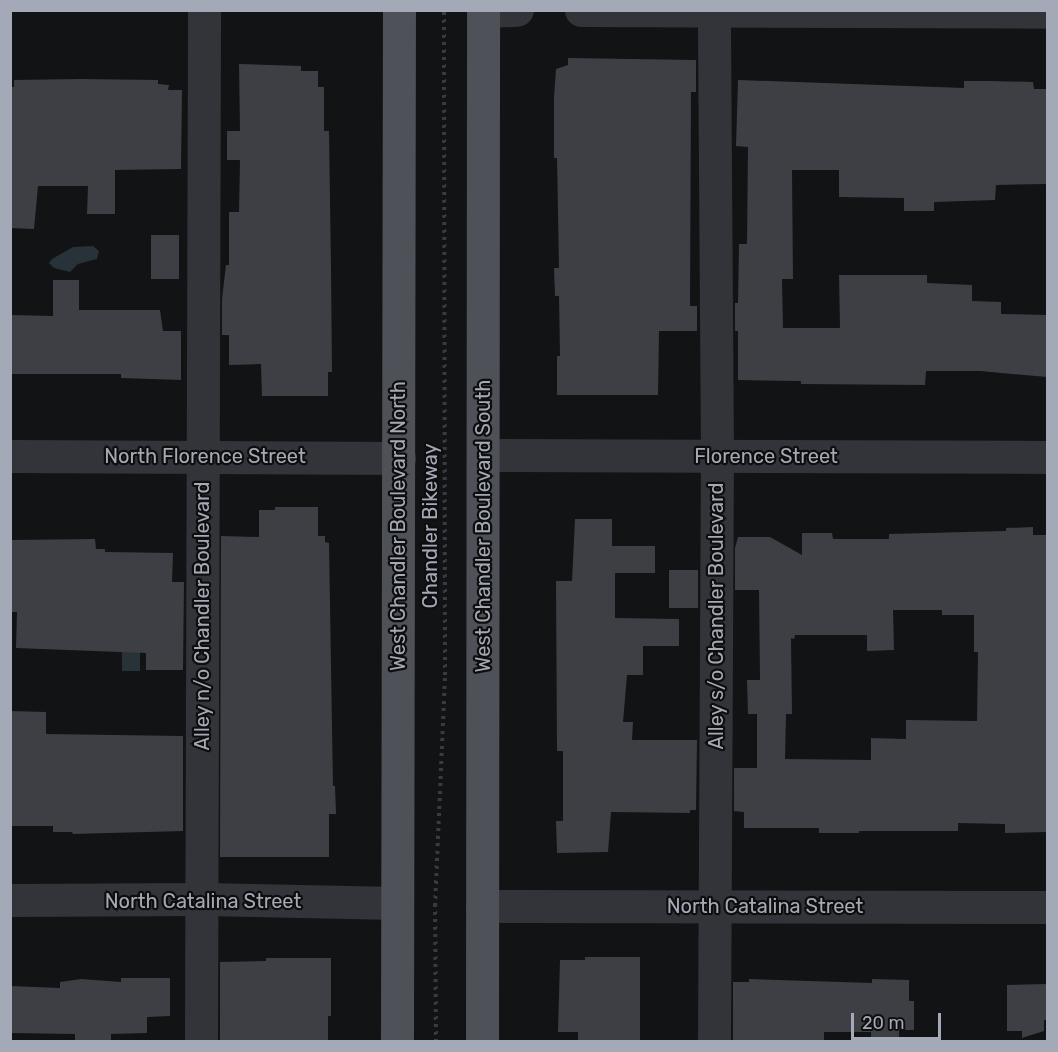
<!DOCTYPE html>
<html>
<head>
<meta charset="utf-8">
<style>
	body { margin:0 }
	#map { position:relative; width:1058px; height:1052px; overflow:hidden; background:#121314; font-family:Rubik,sans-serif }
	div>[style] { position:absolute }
	.water>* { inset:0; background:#283239; transform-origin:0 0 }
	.building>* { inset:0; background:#3e3f45; transform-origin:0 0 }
	.path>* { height:4px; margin-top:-2px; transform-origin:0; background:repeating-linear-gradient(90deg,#393b41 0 3px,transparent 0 7.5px) }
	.minor>* { height:33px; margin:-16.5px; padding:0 16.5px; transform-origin:16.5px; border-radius:16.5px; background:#33343a }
	.major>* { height:33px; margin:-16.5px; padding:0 16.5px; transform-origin:16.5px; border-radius:16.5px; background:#4f5159 }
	span { translate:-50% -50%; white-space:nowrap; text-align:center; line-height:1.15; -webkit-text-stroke:4.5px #0e0e0f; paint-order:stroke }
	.street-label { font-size:20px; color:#a3a9b6 }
	.frame { position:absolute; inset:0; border:12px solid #a3a9b6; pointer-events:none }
	.scale { position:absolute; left:851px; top:1013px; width:90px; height:27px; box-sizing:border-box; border:3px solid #a3a9b6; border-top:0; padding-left:8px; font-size:18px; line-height:21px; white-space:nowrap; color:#a3a9b6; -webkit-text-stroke:4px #0e0e0f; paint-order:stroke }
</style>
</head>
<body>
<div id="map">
	<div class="water">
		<i style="clip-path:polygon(93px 246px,99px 251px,97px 259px,78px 264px,70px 272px,54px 268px,49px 263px,52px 259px,73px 247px)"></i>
		<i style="left:122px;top:632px;width:18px;height:39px"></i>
	</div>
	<div class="building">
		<i style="clip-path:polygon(568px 58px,696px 60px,696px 92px,691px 92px,690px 306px,697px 306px,697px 331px,659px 331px,658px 395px,557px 395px,557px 356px,560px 356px,559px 296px,555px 296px,554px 268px,559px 268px,557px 158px,554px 158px,554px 98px,556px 69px,568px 65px)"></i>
		<i style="clip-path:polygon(239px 64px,301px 66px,301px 71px,318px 71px,318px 87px,324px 87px,324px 131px,329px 131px,331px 267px,332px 372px,328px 372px,328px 396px,262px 396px,261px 364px,229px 365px,229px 335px,222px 335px,222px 299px,226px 265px,229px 265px,229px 212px,239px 212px,240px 160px,227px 160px,227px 131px,240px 131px)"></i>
		<i style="clip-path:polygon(80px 79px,158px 80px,158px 84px,169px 85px,168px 90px,182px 90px,181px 169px,115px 170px,115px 214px,87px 214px,88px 186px,38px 186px,34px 229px,10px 228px,10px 87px,14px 87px,14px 80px)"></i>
		<i style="clip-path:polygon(738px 80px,964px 88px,964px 81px,990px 81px,1033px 82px,1034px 89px,1047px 89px,1047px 184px,996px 185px,995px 200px,934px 202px,934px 211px,904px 211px,904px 198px,839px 197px,839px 170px,792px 170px,793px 279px,782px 279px,783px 328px,840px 328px,839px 275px,927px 275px,927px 283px,972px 285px,972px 301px,1001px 302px,1001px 314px,1047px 315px,1047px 377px,980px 371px,926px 371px,925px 385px,801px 384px,801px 381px,738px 380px,738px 331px,735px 331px,735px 303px,738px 303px,739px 244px,747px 244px,748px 147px,736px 146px)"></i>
		<i style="left:151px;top:235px;width:28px;height:44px"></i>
		<i style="clip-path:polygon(53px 280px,79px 280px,79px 310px,160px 310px,163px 331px,181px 331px,181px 380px,121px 378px,121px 374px,10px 374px,10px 315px,53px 316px)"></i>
		<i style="clip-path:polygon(275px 507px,318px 507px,318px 536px,325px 536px,325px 542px,329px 543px,333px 786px,335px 786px,336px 814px,329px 814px,329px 857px,220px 857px,221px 536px,259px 537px,259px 510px,275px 510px)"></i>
		<i style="clip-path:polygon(575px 519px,612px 519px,612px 546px,655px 546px,655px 573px,615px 573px,615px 618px,679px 619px,679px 646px,643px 646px,643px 675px,627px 675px,623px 722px,633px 722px,632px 740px,697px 740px,696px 810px,690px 810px,690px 813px,611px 812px,608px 852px,557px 853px,556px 821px,563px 821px,563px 751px,557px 751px,556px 581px,572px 581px)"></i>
		<i style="clip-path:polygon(evenodd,1033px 527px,1033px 535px,1047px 535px,1047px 832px,1005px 833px,1005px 824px,958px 823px,958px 831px,859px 831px,859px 833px,819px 833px,819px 828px,744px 828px,744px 812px,734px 811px,734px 768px,757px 768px,757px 714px,748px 714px,747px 680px,760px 680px,759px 590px,735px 590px,735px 548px,738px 537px,770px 537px,802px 555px,802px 533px,832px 533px,833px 539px,889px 539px,889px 534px,1006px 531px,1006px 528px,1033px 527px,893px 610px,942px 610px,942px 615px,974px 615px,974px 652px,978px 652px,977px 721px,906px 720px,906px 739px,871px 738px,871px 760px,785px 759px,786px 714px,792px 714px,791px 638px,794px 639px,795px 635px,867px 635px,867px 651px,894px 650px,893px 610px)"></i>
		<i style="clip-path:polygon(95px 539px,96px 549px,105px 549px,105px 552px,173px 553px,172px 582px,184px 582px,183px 670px,146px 670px,146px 653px,16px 648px,17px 612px,10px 612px,10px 540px)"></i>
		<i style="left:669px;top:570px;width:29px;height:38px"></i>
		<i style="clip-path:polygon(10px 711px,46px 712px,46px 734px,183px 736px,183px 831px,73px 834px,72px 832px,53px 832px,53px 826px,10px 826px)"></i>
		<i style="clip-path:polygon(585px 957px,640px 957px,640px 1041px,578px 1041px,578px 1032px,558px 1032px,560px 960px,585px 960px)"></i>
		<i style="clip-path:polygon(266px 958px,331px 958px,331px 1016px,328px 1016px,328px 1041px,220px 1041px,220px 962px,266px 961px)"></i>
		<i style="clip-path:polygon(121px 978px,170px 978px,170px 1016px,147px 1017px,147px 1033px,111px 1034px,111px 1041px,75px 1041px,75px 1034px,10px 1033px,10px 986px,60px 988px,60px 982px,81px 979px,121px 982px)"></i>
		<i style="clip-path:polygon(749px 979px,872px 983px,872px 979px,909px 980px,909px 1001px,914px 1001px,914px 1030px,899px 1030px,899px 1041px,871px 1041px,871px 1032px,824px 1032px,824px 1041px,733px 1041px,733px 982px,749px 982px)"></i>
		<i style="clip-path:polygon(1047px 984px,1047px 1020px,1044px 1020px,1044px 1031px,1022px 1038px,1022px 1031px,1007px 1031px,1007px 985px)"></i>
	</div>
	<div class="path">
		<i style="left:436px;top:1042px;width:136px;rotate:-90.4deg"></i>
		<i style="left:435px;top:906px;width:231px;rotate:-87.5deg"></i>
		<i style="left:445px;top:675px;width:665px;rotate:-90.09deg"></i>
	</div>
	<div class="minor">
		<i style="left:581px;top:10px;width:467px;rotate:0.2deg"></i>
		<i style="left:483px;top:11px;width:34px;rotate:-2deg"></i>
		<i style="left:484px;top:455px;width:564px;rotate:0.2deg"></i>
		<i style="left:10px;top:456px;width:389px;rotate:0.3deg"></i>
		<i style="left:10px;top:900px;width:192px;rotate:-0.3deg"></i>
		<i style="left:202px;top:899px;width:194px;rotate:1.2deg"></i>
		<i style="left:482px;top:906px;width:566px;rotate:0.1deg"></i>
		<i style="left:201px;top:1042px;width:1032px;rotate:-89.83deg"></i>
		<i style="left:714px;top:1042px;width:586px;rotate:-89.71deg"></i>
		<i style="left:717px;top:456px;width:445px;rotate:-90.4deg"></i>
	</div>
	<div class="major">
		<i style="left:397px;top:1042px;width:1032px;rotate:-89.89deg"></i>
		<i style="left:482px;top:1042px;width:1032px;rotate:-89.94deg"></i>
	</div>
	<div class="street-label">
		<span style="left:205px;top:456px">North Florence Street</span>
		<span style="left:766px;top:456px">Florence Street</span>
		<span style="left:398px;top:526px;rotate:-90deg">West Chandler Boulevard North</span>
		<span style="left:430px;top:526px;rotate:-90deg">Chandler Bikeway</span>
		<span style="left:483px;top:526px;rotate:-90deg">West Chandler Boulevard South</span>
		<span style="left:202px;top:616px;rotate:-90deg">Alley n/o Chandler Boulevard</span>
		<span style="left:716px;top:616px;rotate:-90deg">Alley s/o Chandler Boulevard</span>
		<span style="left:203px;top:901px">North Catalina Street</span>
		<span style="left:765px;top:906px">North Catalina Street</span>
	</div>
	<div class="frame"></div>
	<div class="scale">20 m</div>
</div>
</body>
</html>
